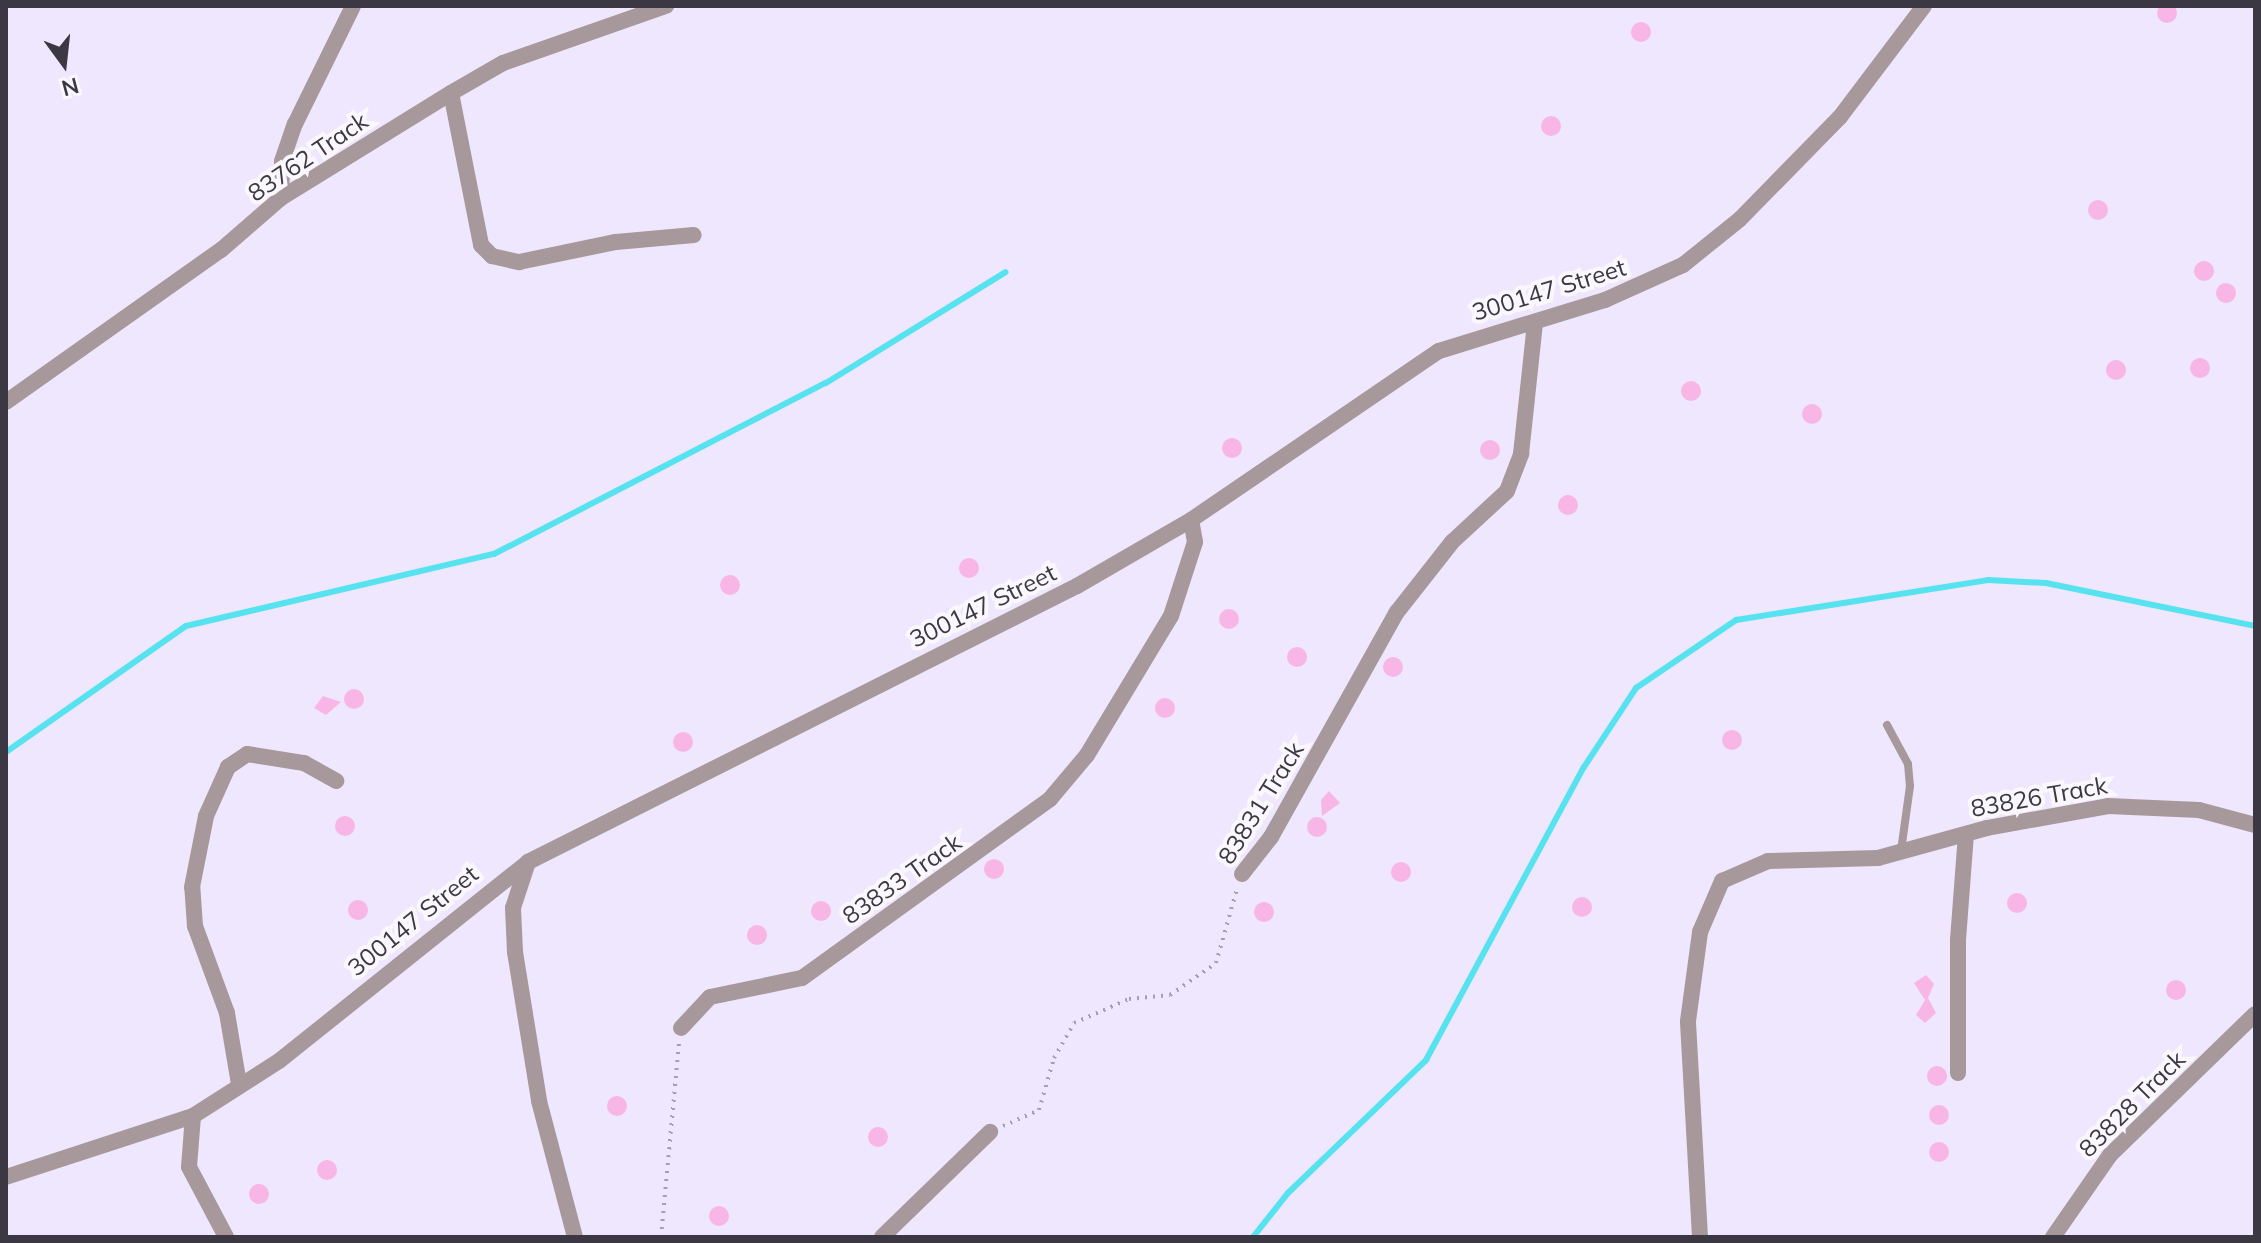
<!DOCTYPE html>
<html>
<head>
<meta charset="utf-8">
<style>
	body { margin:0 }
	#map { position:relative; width:2261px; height:1243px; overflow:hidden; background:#efe7fe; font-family:Mulish,sans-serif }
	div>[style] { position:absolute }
	.stream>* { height:6px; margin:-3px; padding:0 3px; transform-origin:3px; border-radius:3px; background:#56e3ef }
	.building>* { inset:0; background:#f7b6e6 }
	.round { border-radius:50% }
	.path>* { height:4px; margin-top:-2px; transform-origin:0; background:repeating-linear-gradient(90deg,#a59fb1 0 2px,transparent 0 8px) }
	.service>* { height:8px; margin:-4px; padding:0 4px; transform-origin:4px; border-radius:4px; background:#a6989b }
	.minor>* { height:16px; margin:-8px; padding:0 8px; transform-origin:8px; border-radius:8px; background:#a6989b }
	.tertiary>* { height:16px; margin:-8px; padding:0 8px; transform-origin:8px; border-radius:8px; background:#a6989b }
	span { translate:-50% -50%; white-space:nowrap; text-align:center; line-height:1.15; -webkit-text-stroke:8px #faf8fd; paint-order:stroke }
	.street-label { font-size:24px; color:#3c3843 }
	.frame { position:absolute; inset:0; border:8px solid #3c3843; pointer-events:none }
	.north { position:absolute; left:24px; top:24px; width:80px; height:80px; -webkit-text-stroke:6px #faf8fd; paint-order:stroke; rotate:165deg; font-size:22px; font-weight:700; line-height:32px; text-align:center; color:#3c3843 }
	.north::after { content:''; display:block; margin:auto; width:28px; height:36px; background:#3c3843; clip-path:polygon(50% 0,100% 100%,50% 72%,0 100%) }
</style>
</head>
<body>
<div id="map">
	<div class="stream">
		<i style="left:6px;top:752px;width:220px;rotate:-35deg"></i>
		<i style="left:186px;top:626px;width:316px;rotate:-13.2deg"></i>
		<i style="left:494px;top:554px;width:373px;rotate:-27.3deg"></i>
		<i style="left:826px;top:383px;width:211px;rotate:-31.7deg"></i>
		<i style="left:1253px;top:1237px;width:56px;rotate:-51.5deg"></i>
		<i style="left:1288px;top:1193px;width:192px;rotate:-43.9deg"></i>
		<i style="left:1426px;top:1060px;width:333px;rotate:-61.7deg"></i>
		<i style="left:1584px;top:767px;width:95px;rotate:-56.6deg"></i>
		<i style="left:1636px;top:688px;width:121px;rotate:-34.2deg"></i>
		<i style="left:1736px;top:620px;width:255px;rotate:-9deg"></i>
		<i style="left:1988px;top:580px;width:58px;rotate:3deg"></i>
		<i style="left:2046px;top:583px;width:213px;rotate:11.6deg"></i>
	</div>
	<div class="building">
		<i class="round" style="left:2157px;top:3px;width:20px;height:20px"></i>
		<i class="round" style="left:1631px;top:22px;width:20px;height:20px"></i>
		<i class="round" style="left:1541px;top:116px;width:20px;height:20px"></i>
		<i class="round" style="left:2088px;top:200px;width:20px;height:20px"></i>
		<i class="round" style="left:2194px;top:261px;width:20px;height:20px"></i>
		<i class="round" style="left:2216px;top:283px;width:20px;height:20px"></i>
		<i class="round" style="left:2190px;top:358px;width:20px;height:20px"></i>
		<i class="round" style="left:2106px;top:360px;width:20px;height:20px"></i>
		<i class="round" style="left:1681px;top:381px;width:20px;height:20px"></i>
		<i class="round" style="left:1802px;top:404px;width:20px;height:20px"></i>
		<i class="round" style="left:1222px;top:438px;width:20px;height:20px"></i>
		<i class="round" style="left:1480px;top:440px;width:20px;height:20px"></i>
		<i class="round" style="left:1558px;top:495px;width:20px;height:20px"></i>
		<i class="round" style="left:959px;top:558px;width:20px;height:20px"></i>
		<i class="round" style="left:720px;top:575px;width:20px;height:20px"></i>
		<i class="round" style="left:1219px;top:609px;width:20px;height:20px"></i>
		<i class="round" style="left:1287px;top:647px;width:20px;height:20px"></i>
		<i class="round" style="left:1383px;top:657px;width:20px;height:20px"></i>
		<i class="round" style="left:344px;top:689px;width:20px;height:20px"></i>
		<i style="clip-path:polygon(323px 696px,341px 702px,326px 715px,314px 708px)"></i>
		<i class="round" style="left:1155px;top:698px;width:20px;height:20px"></i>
		<i class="round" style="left:1722px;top:730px;width:20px;height:20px"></i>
		<i class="round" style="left:673px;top:732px;width:20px;height:20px"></i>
		<i style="clip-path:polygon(1329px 791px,1340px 803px,1322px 816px,1321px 800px)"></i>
		<i class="round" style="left:335px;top:816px;width:20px;height:20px"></i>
		<i class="round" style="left:1307px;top:817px;width:20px;height:20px"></i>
		<i class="round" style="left:984px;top:859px;width:20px;height:20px"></i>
		<i class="round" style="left:1391px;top:862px;width:20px;height:20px"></i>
		<i class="round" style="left:2007px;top:893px;width:20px;height:20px"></i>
		<i class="round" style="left:1572px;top:897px;width:20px;height:20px"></i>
		<i class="round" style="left:348px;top:900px;width:20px;height:20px"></i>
		<i class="round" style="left:811px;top:901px;width:20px;height:20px"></i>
		<i class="round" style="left:1254px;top:902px;width:20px;height:20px"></i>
		<i class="round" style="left:747px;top:925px;width:20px;height:20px"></i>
		<i style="clip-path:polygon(1926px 975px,1934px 984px,1928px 998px,1936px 1013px,1925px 1023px,1916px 1015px,1925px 1000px,1914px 983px)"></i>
		<i class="round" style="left:2166px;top:980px;width:20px;height:20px"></i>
		<i class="round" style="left:1927px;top:1066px;width:20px;height:20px"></i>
		<i class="round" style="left:607px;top:1096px;width:20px;height:20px"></i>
		<i class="round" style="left:1929px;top:1105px;width:20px;height:20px"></i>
		<i class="round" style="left:868px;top:1127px;width:20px;height:20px"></i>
		<i class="round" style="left:1929px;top:1142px;width:20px;height:20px"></i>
		<i class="round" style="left:317px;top:1160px;width:20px;height:20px"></i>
		<i class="round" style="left:249px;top:1184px;width:20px;height:20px"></i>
		<i class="round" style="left:709px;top:1206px;width:20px;height:20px"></i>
	</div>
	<div class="path">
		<i style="left:1003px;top:1126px;width:39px;rotate:-24deg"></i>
		<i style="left:1039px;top:1110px;width:54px;rotate:-73.9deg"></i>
		<i style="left:1054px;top:1058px;width:40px;rotate:-60.3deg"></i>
		<i style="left:1074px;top:1023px;width:60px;rotate:-23.6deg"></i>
		<i style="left:1129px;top:999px;width:41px;rotate:-5.6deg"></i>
		<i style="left:1170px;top:995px;width:56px;rotate:-34.8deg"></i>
		<i style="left:1216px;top:963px;width:77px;rotate:-74.2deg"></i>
		<i style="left:661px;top:1237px;width:194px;rotate:-84.7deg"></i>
	</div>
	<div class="service">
		<i style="left:1887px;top:725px;width:44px;rotate:61.7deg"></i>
		<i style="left:1908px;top:764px;width:22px;rotate:85deg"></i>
		<i style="left:1910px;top:786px;width:66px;rotate:97.9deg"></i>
	</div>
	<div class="minor">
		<i style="left:451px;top:93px;width:155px;rotate:78.8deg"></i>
		<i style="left:481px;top:245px;width:16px;rotate:45deg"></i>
		<i style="left:492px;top:256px;width:28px;rotate:13deg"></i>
		<i style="left:519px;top:262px;width:99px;rotate:-11.7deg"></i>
		<i style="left:616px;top:242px;width:78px;rotate:-5.1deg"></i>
		<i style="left:281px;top:198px;width:37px;rotate:-88deg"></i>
		<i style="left:282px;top:161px;width:39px;rotate:-71deg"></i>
		<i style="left:295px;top:124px;width:131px;rotate:-63.8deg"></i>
		<i style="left:6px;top:402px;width:263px;rotate:-35.3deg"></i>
		<i style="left:221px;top:250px;width:79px;rotate:-40.9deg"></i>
		<i style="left:281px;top:198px;width:200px;rotate:-31.7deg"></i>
		<i style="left:451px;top:93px;width:60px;rotate:-30deg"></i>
		<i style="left:503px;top:63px;width:173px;rotate:-19.3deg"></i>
		<i style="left:528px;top:862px;width:48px;rotate:108.1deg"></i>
		<i style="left:513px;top:908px;width:44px;rotate:87.4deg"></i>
		<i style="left:515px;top:952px;width:151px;rotate:80.8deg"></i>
		<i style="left:539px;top:1101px;width:141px;rotate:75.2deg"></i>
		<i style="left:1242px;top:874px;width:47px;rotate:-51.9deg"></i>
		<i style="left:1271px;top:837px;width:258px;rotate:-60.8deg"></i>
		<i style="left:1397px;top:612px;width:89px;rotate:-51.8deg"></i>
		<i style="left:1452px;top:542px;width:75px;rotate:-42.8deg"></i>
		<i style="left:1507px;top:491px;width:40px;rotate:-69deg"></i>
		<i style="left:1521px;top:454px;width:132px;rotate:-83.9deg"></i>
		<i style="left:681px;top:1028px;width:42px;rotate:-46.9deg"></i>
		<i style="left:710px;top:997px;width:94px;rotate:-11.7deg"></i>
		<i style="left:802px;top:978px;width:306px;rotate:-35.8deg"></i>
		<i style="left:1050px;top:799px;width:57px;rotate:-49.9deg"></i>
		<i style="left:1087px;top:755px;width:162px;rotate:-58.9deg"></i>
		<i style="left:1171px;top:616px;width:78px;rotate:-72deg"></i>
		<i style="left:1195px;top:542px;width:22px;rotate:-100deg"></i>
		<i style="left:1958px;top:1073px;width:133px;rotate:-90deg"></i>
		<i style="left:1958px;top:940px;width:106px;rotate:-85.7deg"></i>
		<i style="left:239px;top:1084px;width:72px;rotate:-99.6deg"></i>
		<i style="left:227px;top:1013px;width:93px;rotate:-110.2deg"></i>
		<i style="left:195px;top:926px;width:39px;rotate:-94deg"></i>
		<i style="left:192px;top:887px;width:72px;rotate:-78.8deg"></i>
		<i style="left:206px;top:816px;width:54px;rotate:-65.8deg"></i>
		<i style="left:228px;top:767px;width:23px;rotate:-34deg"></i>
		<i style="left:247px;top:754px;width:58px;rotate:9deg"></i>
		<i style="left:304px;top:763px;width:37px;rotate:29deg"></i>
		<i style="left:193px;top:1116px;width:51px;rotate:94.5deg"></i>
		<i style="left:189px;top:1167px;width:79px;rotate:62.1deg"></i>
		<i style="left:882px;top:1237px;width:151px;rotate:-44.2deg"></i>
		<i style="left:1700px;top:1237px;width:216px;rotate:-93.2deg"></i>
		<i style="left:1688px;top:1021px;width:90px;rotate:-82.3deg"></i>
		<i style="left:1700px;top:932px;width:56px;rotate:-66.7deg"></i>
		<i style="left:1722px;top:881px;width:50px;rotate:-23.5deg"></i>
		<i style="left:1768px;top:861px;width:110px;rotate:-1.6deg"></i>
		<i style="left:1878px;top:858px;width:113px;rotate:-15.4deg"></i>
		<i style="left:1987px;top:828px;width:123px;rotate:-10.3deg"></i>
		<i style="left:2108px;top:806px;width:91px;rotate:2.5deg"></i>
		<i style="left:2199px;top:810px;width:58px;rotate:15deg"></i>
		<i style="left:2053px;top:1237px;width:100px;rotate:-55.2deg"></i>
		<i style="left:2110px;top:1155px;width:202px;rotate:-44.2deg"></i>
	</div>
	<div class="tertiary">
		<i style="left:6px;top:1177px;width:197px;rotate:-18.1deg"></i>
		<i style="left:193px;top:1116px;width:102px;rotate:-32.6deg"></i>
		<i style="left:279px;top:1061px;width:319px;rotate:-38.6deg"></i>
		<i style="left:528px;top:862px;width:614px;rotate:-26.69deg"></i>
		<i style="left:1077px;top:586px;width:132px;rotate:-30.1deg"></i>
		<i style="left:1191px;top:520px;width:300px;rotate:-34.3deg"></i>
		<i style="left:1439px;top:351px;width:174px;rotate:-17.1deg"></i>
		<i style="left:1605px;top:300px;width:85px;rotate:-24.2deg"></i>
		<i style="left:1683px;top:265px;width:73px;rotate:-38.9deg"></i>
		<i style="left:1740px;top:219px;width:143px;rotate:-45.6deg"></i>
		<i style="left:1840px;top:117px;width:139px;rotate:-52.9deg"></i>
	</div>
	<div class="street-label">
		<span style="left:308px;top:157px;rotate:-34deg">83762 Track</span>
		<span style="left:1549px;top:290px;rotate:-17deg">300147 Street</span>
		<span style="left:983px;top:606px;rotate:-26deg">300147 Street</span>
		<span style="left:2039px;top:797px;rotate:-10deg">83826 Track</span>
		<span style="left:1261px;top:803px;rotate:-58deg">83831 Track</span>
		<span style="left:902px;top:879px;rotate:-35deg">83833 Track</span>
		<span style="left:413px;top:921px;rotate:-39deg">300147 Street</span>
		<span style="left:2132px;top:1104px;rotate:-45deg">83828 Track</span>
	</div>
	<div class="frame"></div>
	<div class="north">N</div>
</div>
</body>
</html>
